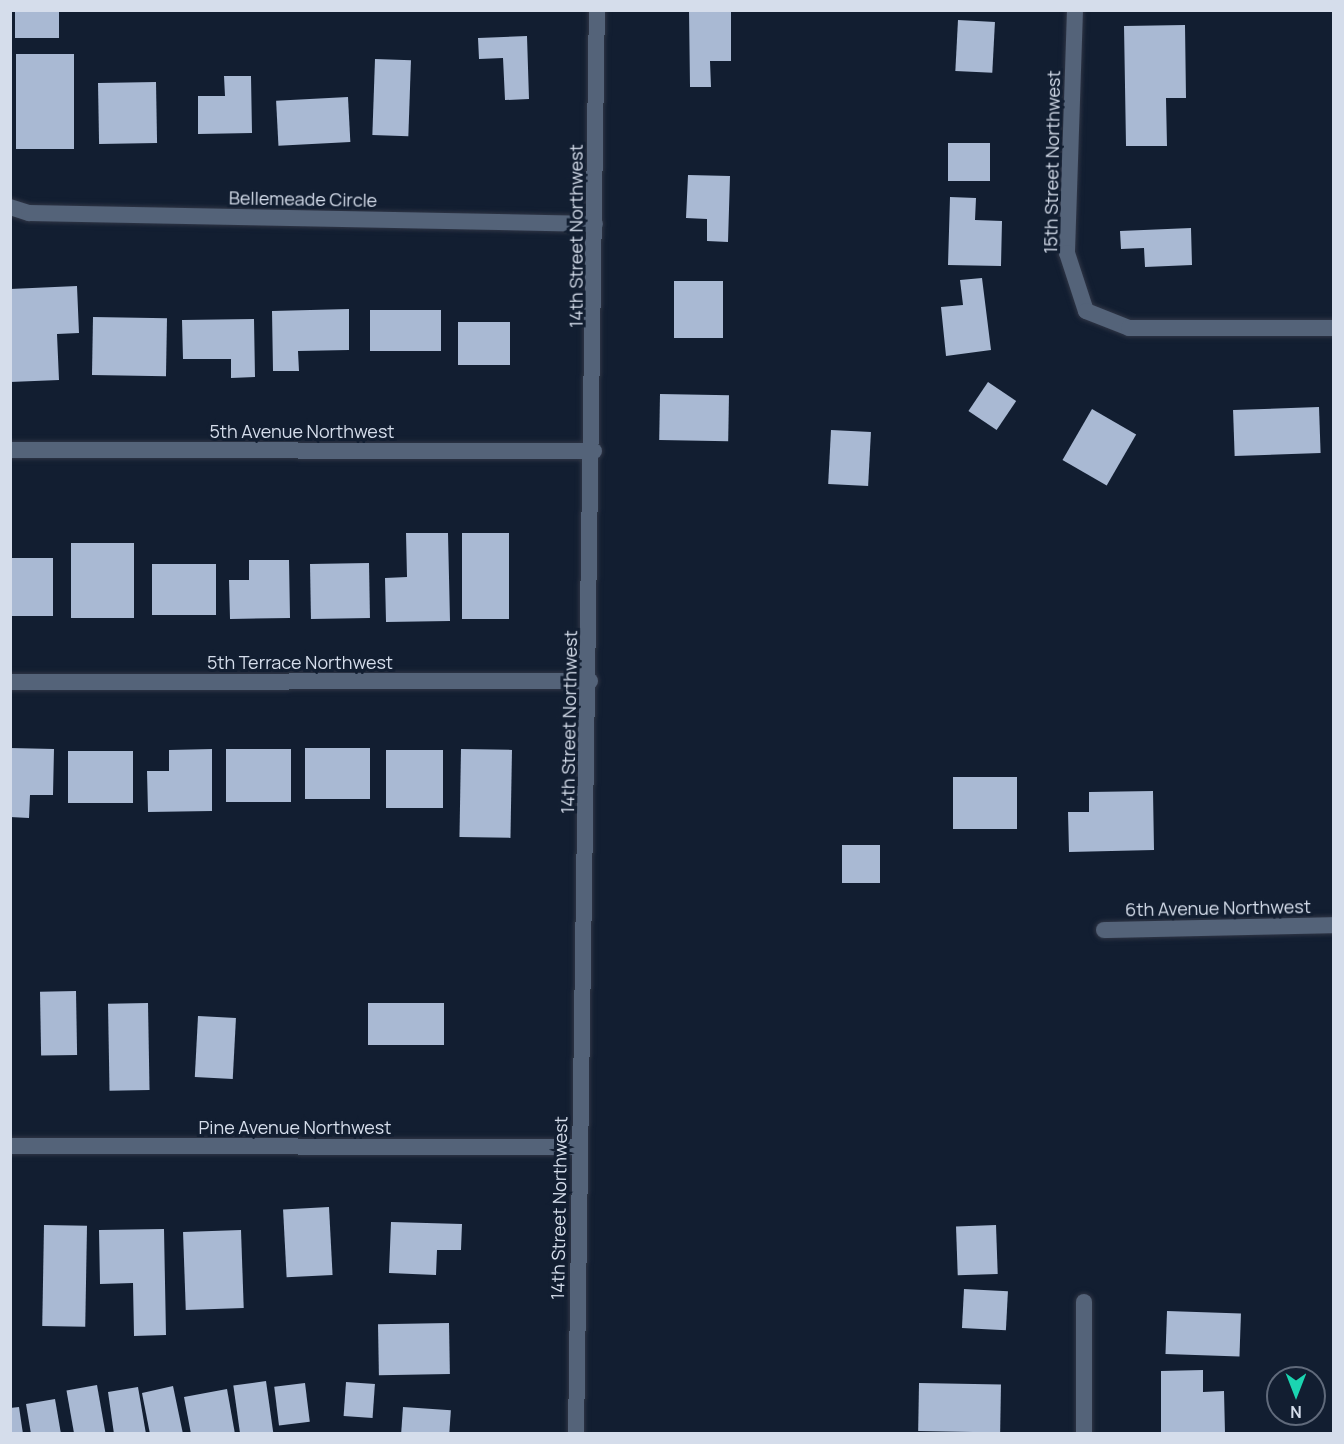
<!DOCTYPE html>
<html>
<head>
<meta charset="utf-8">
<style>
	body { margin:0 }
	#map { position:relative; width:1344px; height:1444px; overflow:hidden; background:#121e31; font-family:Manrope,sans-serif }
	div>[style] { position:absolute }
	.building>* { inset:0; background:#a9b9d3; transform-origin:0 0 }
	.roads { filter:drop-shadow(0 0 2px #303646) drop-shadow(0 0 2px #303646) }
	.minor>* { height:16px; margin:-8px; padding:0 8px; transform-origin:8px; border-radius:8px; background:#546379 }
	span { translate:-50% -50%; white-space:nowrap; text-align:center; line-height:1.15; -webkit-text-stroke:6px #121e31; paint-order:stroke }
	.street-label { font-size:18px; color:#d5ddeb }
	.frame { position:absolute; inset:0; border:12px solid #d5ddeb; pointer-events:none }
	.north { position:absolute; left:1266px; top:1366px; width:60px; height:60px; box-sizing:border-box; background:#121e31; border:2px solid #606a7b; border-radius:50%; rotate:180deg; font-size:16px; font-weight:700; line-height:24px; text-align:center; color:#d5ddeb }
	.north::after { content:''; display:block; margin:auto; width:21px; height:27px; background:#1bd5b1; clip-path:polygon(50% 0,100% 100%,50% 72%,0 100%) }
</style>
</head>
<body>
<div id="map">
	<div class="building">
		<i style="left:15px;top:10px;width:44px;height:28px"></i>
		<i style="clip-path:polygon(689px 10px,731px 10px,731px 61px,710px 61px,711px 87px,690px 87px)"></i>
		<i style="left:958px;top:20px;width:37px;height:51px;rotate:3deg"></i>
		<i style="clip-path:polygon(1185px 25px,1186px 98px,1166px 98px,1167px 146px,1126px 146px,1124px 26px)"></i>
		<i style="clip-path:polygon(527px 36px,529px 99px,505px 100px,503px 58px,479px 59px,478px 38px)"></i>
		<i style="left:16px;top:54px;width:58px;height:95px"></i>
		<i style="left:375px;top:59px;width:36px;height:76px;rotate:2deg"></i>
		<i style="clip-path:polygon(224px 76px,251px 76px,252px 133px,198px 134px,198px 96px,225px 96px)"></i>
		<i style="left:156px;top:82px;width:61px;height:58px;rotate:89deg"></i>
		<i style="left:348px;top:97px;width:45px;height:72px;rotate:87deg"></i>
		<i style="left:990px;top:143px;width:38px;height:42px;rotate:90deg"></i>
		<i style="clip-path:polygon(688px 175px,730px 176px,728px 242px,707px 241px,707px 219px,686px 218px)"></i>
		<i style="clip-path:polygon(950px 197px,976px 198px,975px 220px,1002px 221px,1001px 266px,948px 265px)"></i>
		<i style="clip-path:polygon(1191px 228px,1192px 265px,1145px 267px,1144px 248px,1121px 249px,1120px 231px)"></i>
		<i style="clip-path:polygon(982px 278px,991px 350px,946px 356px,941px 307px,963px 305px,960px 280px)"></i>
		<i style="left:674px;top:281px;width:49px;height:57px"></i>
		<i style="clip-path:polygon(77px 286px,79px 333px,57px 334px,59px 380px,10px 382px,10px 289px)"></i>
		<i style="clip-path:polygon(349px 309px,349px 350px,298px 351px,299px 371px,273px 371px,272px 311px)"></i>
		<i style="left:441px;top:310px;width:41px;height:71px;rotate:90deg"></i>
		<i style="left:93px;top:317px;width:74px;height:58px;rotate:1deg"></i>
		<i style="clip-path:polygon(254px 319px,255px 377px,231px 378px,231px 359px,183px 359px,182px 320px)"></i>
		<i style="left:458px;top:322px;width:52px;height:43px"></i>
		<i style="left:988px;top:382px;width:34px;height:35px;rotate:34deg"></i>
		<i style="left:660px;top:394px;width:69px;height:46px;rotate:1deg"></i>
		<i style="left:1319px;top:407px;width:46px;height:86px;rotate:88deg"></i>
		<i style="left:1092px;top:409px;width:51px;height:59px;rotate:30deg"></i>
		<i style="left:831px;top:430px;width:40px;height:54px;rotate:3deg"></i>
		<i style="clip-path:polygon(406px 533px,448px 533px,450px 621px,386px 622px,385px 578px,407px 577px)"></i>
		<i style="left:462px;top:533px;width:47px;height:86px"></i>
		<i style="left:71px;top:543px;width:63px;height:75px"></i>
		<i style="left:10px;top:558px;width:43px;height:58px"></i>
		<i style="clip-path:polygon(249px 560px,289px 560px,290px 618px,230px 619px,229px 580px,249px 580px)"></i>
		<i style="left:369px;top:563px;width:55px;height:59px;rotate:89deg"></i>
		<i style="left:216px;top:564px;width:51px;height:64px;rotate:90deg"></i>
		<i style="clip-path:polygon(10px 748px,54px 749px,53px 795px,30px 795px,29px 818px,10px 817px)"></i>
		<i style="left:370px;top:748px;width:51px;height:65px;rotate:90deg"></i>
		<i style="clip-path:polygon(212px 749px,212px 811px,148px 812px,147px 771px,169px 771px,169px 750px)"></i>
		<i style="left:226px;top:749px;width:65px;height:53px"></i>
		<i style="left:461px;top:749px;width:51px;height:88px;rotate:1deg"></i>
		<i style="left:386px;top:750px;width:57px;height:58px"></i>
		<i style="left:68px;top:751px;width:65px;height:52px"></i>
		<i style="left:953px;top:777px;width:64px;height:52px"></i>
		<i style="clip-path:polygon(1153px 791px,1154px 850px,1069px 852px,1068px 812px,1089px 812px,1089px 792px)"></i>
		<i style="left:842px;top:845px;width:38px;height:38px"></i>
		<i style="left:76px;top:991px;width:64px;height:36px;rotate:89deg"></i>
		<i style="left:148px;top:1003px;width:87px;height:40px;rotate:89deg"></i>
		<i style="left:444px;top:1003px;width:42px;height:76px;rotate:90deg"></i>
		<i style="left:198px;top:1016px;width:38px;height:61px;rotate:3deg"></i>
		<i style="left:329px;top:1207px;width:68px;height:46px;rotate:87deg"></i>
		<i style="clip-path:polygon(391px 1222px,462px 1224px,461px 1250px,437px 1250px,436px 1275px,389px 1273px)"></i>
		<i style="left:44px;top:1225px;width:43px;height:101px;rotate:1deg"></i>
		<i style="left:996px;top:1225px;width:49px;height:40px;rotate:88deg"></i>
		<i style="clip-path:polygon(164px 1229px,166px 1335px,134px 1336px,133px 1283px,100px 1284px,99px 1230px)"></i>
		<i style="left:241px;top:1230px;width:78px;height:58px;rotate:88deg"></i>
		<i style="left:964px;top:1289px;width:44px;height:39px;rotate:3deg"></i>
		<i style="left:1167px;top:1311px;width:74px;height:43px;rotate:2deg"></i>
		<i style="left:449px;top:1323px;width:51px;height:71px;rotate:89deg"></i>
		<i style="clip-path:polygon(1203px 1370px,1203px 1392px,1224px 1391px,1225px 1433px,1161px 1434px,1161px 1371px)"></i>
		<i style="left:266px;top:1381px;width:53px;height:33px;rotate:82deg"></i>
		<i style="left:346px;top:1382px;width:29px;height:34px;rotate:4deg"></i>
		<i style="left:305px;top:1383px;width:39px;height:31px;rotate:83deg"></i>
		<i style="left:919px;top:1383px;width:82px;height:48px;rotate:1deg"></i>
		<i style="left:97px;top:1385px;width:50px;height:31px;rotate:80deg"></i>
		<i style="clip-path:polygon(173px 1386px,183px 1434px,150px 1434px,142px 1393px)"></i>
		<i style="clip-path:polygon(138px 1387px,146px 1434px,114px 1434px,108px 1392px)"></i>
		<i style="clip-path:polygon(227px 1389px,235px 1434px,191px 1434px,184px 1397px)"></i>
		<i style="clip-path:polygon(55px 1399px,61px 1434px,31px 1434px,26px 1404px)"></i>
		<i style="clip-path:polygon(19px 1407px,23px 1434px,10px 1434px,10px 1408px)"></i>
		<i style="left:403px;top:1407px;width:48px;height:27px;rotate:4deg"></i>
	</div>
	<div class="roads">
		<div class="minor">
			<i style="left:1075px;top:10px;width:243px;rotate:91.9deg"></i>
			<i style="left:1067px;top:253px;width:61px;rotate:71.9deg"></i>
			<i style="left:1086px;top:311px;width:46px;rotate:21.6deg"></i>
			<i style="left:1129px;top:328px;width:205px"></i>
			<i style="left:10px;top:207px;width:20px;rotate:18deg"></i>
			<i style="left:29px;top:213px;width:566px;rotate:1.11deg"></i>
			<i style="left:10px;top:450px;width:584px;rotate:0.1deg"></i>
			<i style="left:10px;top:682px;width:580px;rotate:-0.1deg"></i>
			<i style="left:1104px;top:930px;width:230px;rotate:-1.2deg"></i>
			<i style="left:10px;top:1146px;width:568px;rotate:0.1deg"></i>
			<i style="left:576px;top:1434px;width:1424px;rotate:-89.16deg"></i>
			<i style="left:1084px;top:1434px;width:132px;rotate:-90deg"></i>
		</div>
	</div>
	<div class="street-label">
		<span style="left:1052px;top:162px;rotate:-89deg">15th Street Northwest</span>
		<span style="left:303px;top:199px;rotate:1deg">Bellemeade Circle</span>
		<span style="left:576px;top:236px;rotate:-90deg">14th Street Northwest</span>
		<span style="left:302px;top:431px">5th Avenue Northwest</span>
		<span style="left:300px;top:662px">5th Terrace Northwest</span>
		<span style="left:569px;top:722px;rotate:-89deg">14th Street Northwest</span>
		<span style="left:1218px;top:908px;rotate:-1deg">6th Avenue Northwest</span>
		<span style="left:295px;top:1127px">Pine Avenue Northwest</span>
		<span style="left:559px;top:1208px;rotate:-89deg">14th Street Northwest</span>
	</div>
	<div class="frame"></div>
	<div class="north">N</div>
</div>
</body>
</html>
